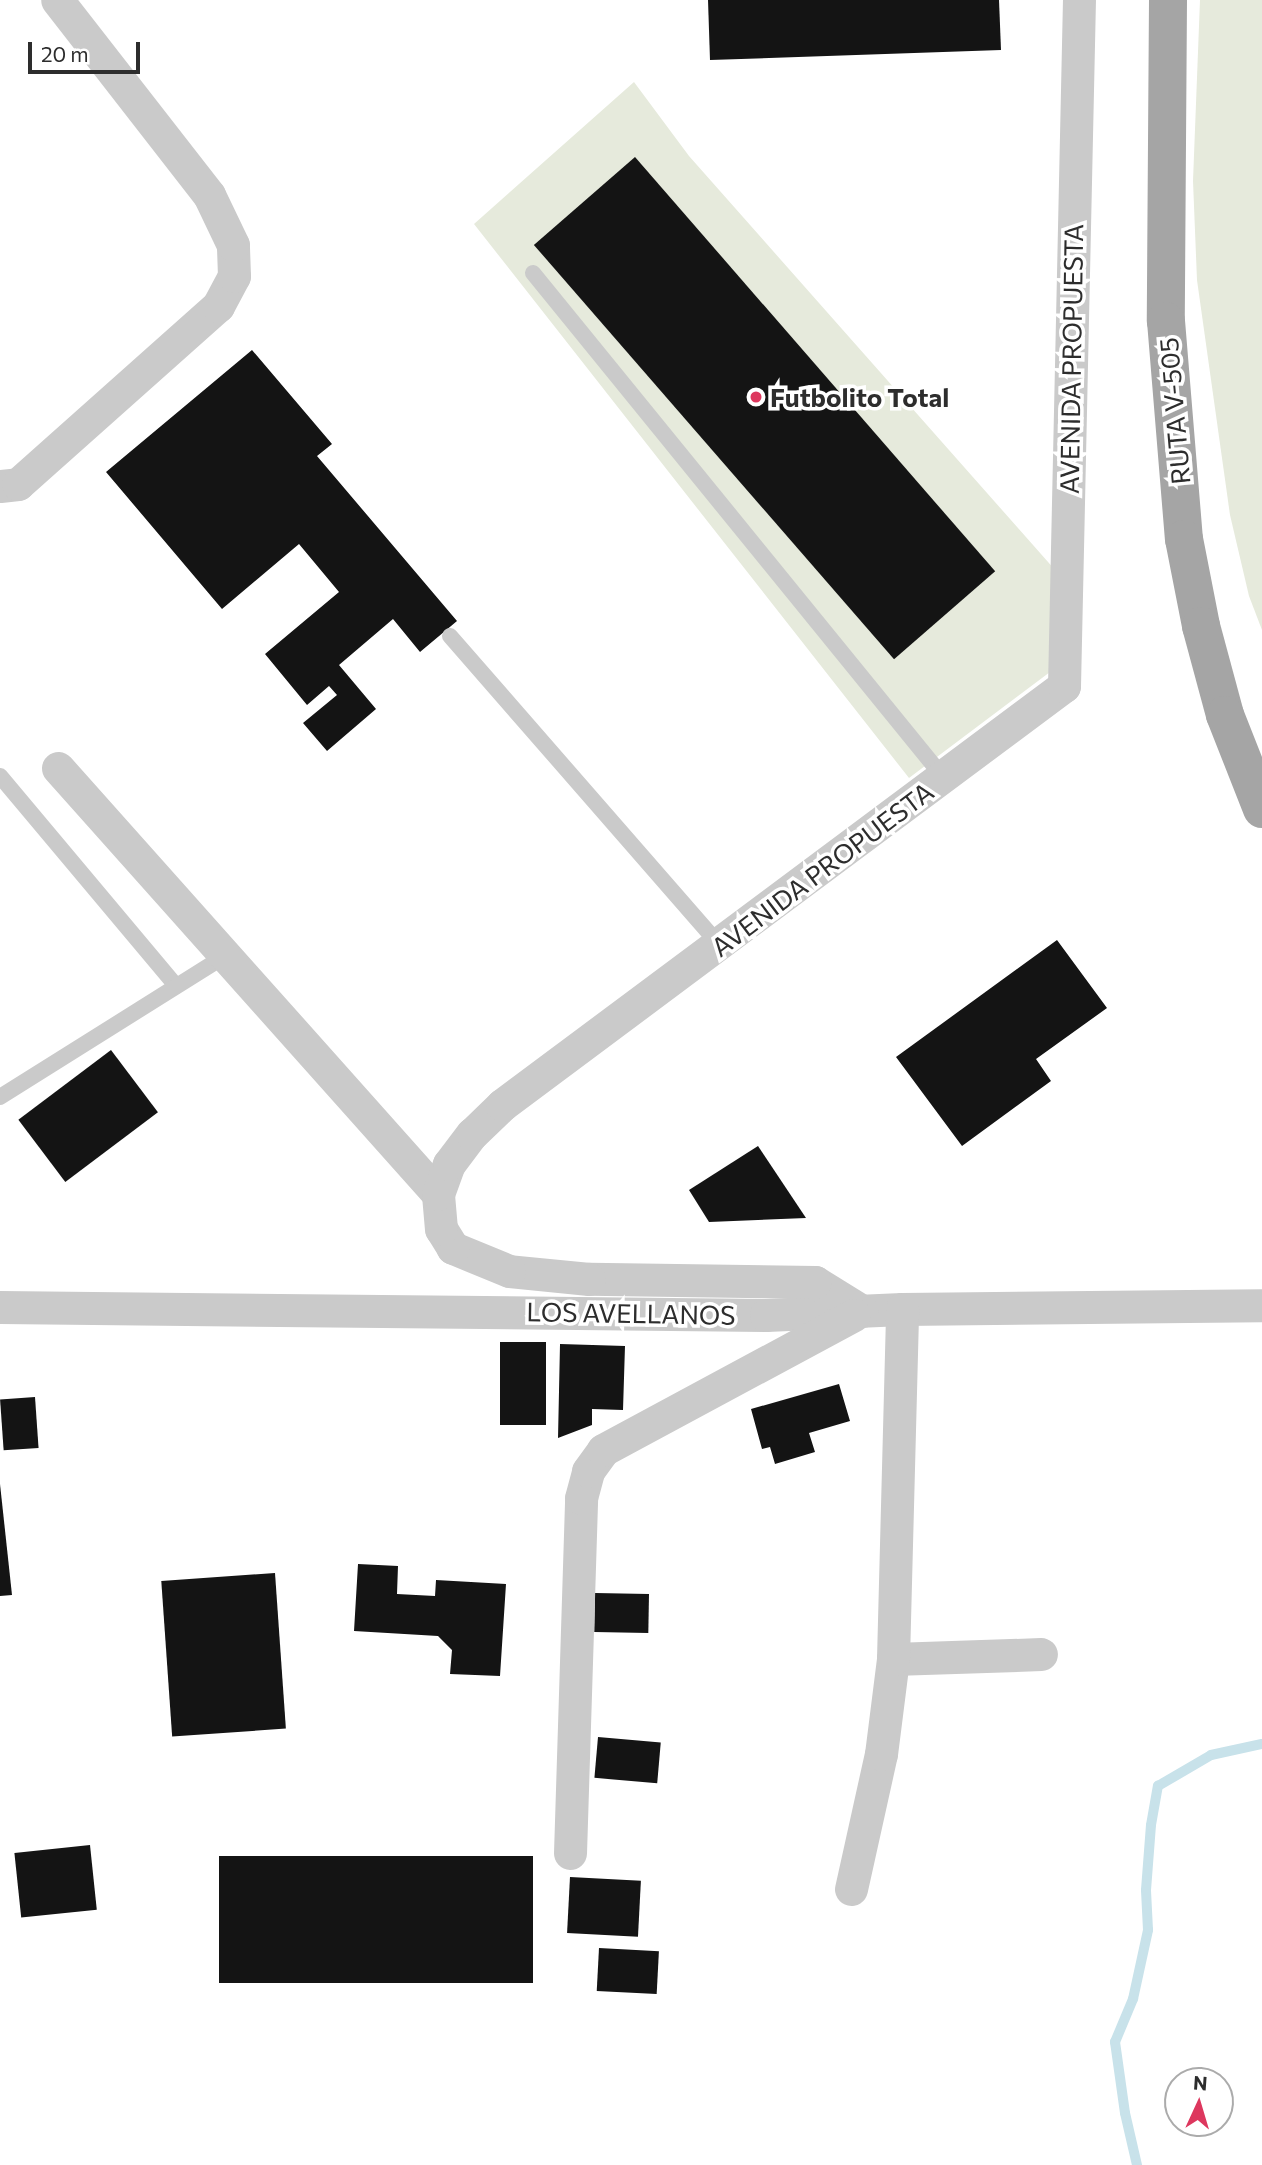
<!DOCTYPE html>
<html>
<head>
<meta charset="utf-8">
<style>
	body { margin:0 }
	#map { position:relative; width:1262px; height:2165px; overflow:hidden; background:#fff; font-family:Commissioner,sans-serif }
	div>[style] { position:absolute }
	.green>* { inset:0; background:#e6eadc }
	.stream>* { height:10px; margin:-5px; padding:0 5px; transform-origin:5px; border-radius:5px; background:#c8e2ea }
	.building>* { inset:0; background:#141414; transform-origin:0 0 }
	.lane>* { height:16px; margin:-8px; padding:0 8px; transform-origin:8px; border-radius:8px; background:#cacaca }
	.street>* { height:33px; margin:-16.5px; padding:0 16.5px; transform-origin:16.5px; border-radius:16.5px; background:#cacaca }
	.primary>* { height:38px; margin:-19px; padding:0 19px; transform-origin:19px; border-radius:19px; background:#a5a5a5 }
	.dots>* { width:19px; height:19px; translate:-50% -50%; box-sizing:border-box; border:4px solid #fff; border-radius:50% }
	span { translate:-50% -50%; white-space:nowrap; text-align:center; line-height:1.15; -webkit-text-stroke:7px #fff; paint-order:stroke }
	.street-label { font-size:26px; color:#2d2d2d }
	.poi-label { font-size:26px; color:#2d2d2d; font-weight:700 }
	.left { translate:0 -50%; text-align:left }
	.north { position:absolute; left:1164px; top:2067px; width:70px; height:70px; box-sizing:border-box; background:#fff; border:2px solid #ababab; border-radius:50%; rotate:4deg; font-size:19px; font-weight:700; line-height:28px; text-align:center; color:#2d2d2d }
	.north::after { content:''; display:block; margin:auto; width:24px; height:32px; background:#dd375e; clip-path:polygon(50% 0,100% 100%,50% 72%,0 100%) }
	.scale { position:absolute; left:28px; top:42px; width:112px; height:32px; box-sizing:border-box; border:4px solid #2d2d2d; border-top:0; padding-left:9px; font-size:21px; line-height:24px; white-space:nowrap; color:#2d2d2d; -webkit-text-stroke:5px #fff; paint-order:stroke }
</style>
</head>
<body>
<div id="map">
	<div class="green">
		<i style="clip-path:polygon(1200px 0,1262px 0,1262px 630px,1249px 596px,1230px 515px,1197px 280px,1193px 181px)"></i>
		<i style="clip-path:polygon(634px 82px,689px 156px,1056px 571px,1054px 669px,909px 778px,474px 224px)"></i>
	</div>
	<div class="stream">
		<i style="left:1137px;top:2165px;width:53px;rotate:-103deg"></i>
		<i style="left:1125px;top:2113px;width:72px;rotate:-98deg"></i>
		<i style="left:1115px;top:2042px;width:47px;rotate:-67.3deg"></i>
		<i style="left:1133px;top:1999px;width:71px;rotate:-77.7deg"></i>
		<i style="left:1148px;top:1930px;width:40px;rotate:-92.9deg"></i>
		<i style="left:1146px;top:1890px;width:65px;rotate:-85.6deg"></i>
		<i style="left:1151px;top:1825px;width:40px;rotate:-80deg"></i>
		<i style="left:1158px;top:1786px;width:61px;rotate:-30.3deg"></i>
		<i style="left:1211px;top:1755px;width:52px;rotate:-12.2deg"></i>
	</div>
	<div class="building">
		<i style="clip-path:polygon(708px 0,999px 0,1001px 50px,710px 60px)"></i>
		<i style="left:635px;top:157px;width:549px;height:134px;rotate:49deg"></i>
		<i style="clip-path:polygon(252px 350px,332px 444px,317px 456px,457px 621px,420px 652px,393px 619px,339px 665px,376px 709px,327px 751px,303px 723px,337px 695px,329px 686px,307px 705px,265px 654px,339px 592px,299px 544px,222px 609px,106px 472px)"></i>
		<i style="clip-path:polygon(1057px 940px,1107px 1008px,1036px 1059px,1051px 1081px,962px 1146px,896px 1057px)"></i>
		<i style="left:111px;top:1050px;width:78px;height:116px;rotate:53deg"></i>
		<i style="clip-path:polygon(758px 1146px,806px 1218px,709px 1222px,689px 1190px)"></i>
		<i style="left:500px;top:1342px;width:46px;height:83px"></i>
		<i style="clip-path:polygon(560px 1344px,625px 1346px,623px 1410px,592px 1409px,592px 1425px,558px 1438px)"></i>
		<i style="clip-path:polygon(839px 1384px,850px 1421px,809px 1433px,815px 1452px,775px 1464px,770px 1447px,762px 1449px,751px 1409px)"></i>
		<i style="left:35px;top:1397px;width:51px;height:35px;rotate:86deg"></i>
		<i style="clip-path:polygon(0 1484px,12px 1595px,0 1596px)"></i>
		<i style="clip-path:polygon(358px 1564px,398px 1566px,397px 1594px,435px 1596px,436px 1580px,506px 1584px,500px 1676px,450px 1674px,452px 1650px,438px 1636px,354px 1631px)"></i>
		<i style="left:275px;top:1573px;width:156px;height:114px;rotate:86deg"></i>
		<i style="left:595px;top:1593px;width:54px;height:39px;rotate:1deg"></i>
		<i style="left:598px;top:1737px;width:63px;height:41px;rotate:5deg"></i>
		<i style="left:90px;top:1845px;width:65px;height:76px;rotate:84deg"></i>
		<i style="left:533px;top:1856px;width:127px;height:314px;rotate:90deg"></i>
		<i style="left:570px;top:1877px;width:71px;height:56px;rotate:3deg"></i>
		<i style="left:599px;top:1948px;width:60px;height:43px;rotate:3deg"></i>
	</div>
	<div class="lane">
		<i style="left:533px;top:273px;width:651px;rotate:50.86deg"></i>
		<i style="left:450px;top:636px;width:410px;rotate:48.9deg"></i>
		<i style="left:0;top:776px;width:274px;rotate:50deg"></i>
		<i style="left:0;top:1097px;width:266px;rotate:-32.1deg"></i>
	</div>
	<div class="street">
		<i style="left:0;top:486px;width:18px;rotate:-6deg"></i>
		<i style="left:18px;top:484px;width:268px;rotate:-41.7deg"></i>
		<i style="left:218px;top:306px;width:34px;rotate:-62deg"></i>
		<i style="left:234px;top:276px;width:31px;rotate:-92deg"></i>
		<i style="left:233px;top:245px;width:55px;rotate:-115.6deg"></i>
		<i style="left:209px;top:195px;width:247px;rotate:-127.9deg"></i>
		<i style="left:58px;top:768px;width:571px;rotate:48.27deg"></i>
		<i style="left:0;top:1307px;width:766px;rotate:0.6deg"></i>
		<i style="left:766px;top:1315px;width:136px;rotate:-2.5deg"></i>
		<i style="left:902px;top:1309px;width:360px;rotate:-0.6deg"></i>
		<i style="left:862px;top:1311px;width:55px;rotate:-148.3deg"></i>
		<i style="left:815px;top:1282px;width:226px;rotate:-179.2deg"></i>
		<i style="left:589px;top:1279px;width:80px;rotate:-174.3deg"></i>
		<i style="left:509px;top:1271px;width:61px;rotate:-157.7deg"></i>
		<i style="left:453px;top:1248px;width:22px;rotate:-122deg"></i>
		<i style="left:441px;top:1229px;width:35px;rotate:-95deg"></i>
		<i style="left:438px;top:1194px;width:32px;rotate:-70deg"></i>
		<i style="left:449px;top:1164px;width:38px;rotate:-53deg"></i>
		<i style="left:472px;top:1134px;width:42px;rotate:-44deg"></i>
		<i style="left:502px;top:1105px;width:701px;rotate:-36.71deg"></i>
		<i style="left:1064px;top:686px;width:686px;rotate:-88.75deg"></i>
		<i style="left:893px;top:1659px;width:148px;rotate:-1.9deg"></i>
		<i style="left:570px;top:1853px;width:355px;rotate:-88.2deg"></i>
		<i style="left:581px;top:1498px;width:28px;rotate:-75deg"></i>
		<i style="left:588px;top:1471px;width:26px;rotate:-54deg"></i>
		<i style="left:603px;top:1450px;width:285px;rotate:-28.3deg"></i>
		<i style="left:851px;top:1889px;width:138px;rotate:-77.5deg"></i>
		<i style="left:881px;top:1754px;width:96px;rotate:-82.8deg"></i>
		<i style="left:893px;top:1659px;width:350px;rotate:-88.5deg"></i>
	</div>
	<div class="primary">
		<i style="left:1168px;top:0;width:321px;rotate:90.4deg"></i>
		<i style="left:1166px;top:321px;width:219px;rotate:85.3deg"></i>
		<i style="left:1184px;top:539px;width:89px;rotate:78.9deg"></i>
		<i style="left:1201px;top:626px;width:92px;rotate:74.9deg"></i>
		<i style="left:1225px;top:715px;width:101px;rotate:68.5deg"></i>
	</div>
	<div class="dots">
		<i style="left:756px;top:397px;background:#dd375e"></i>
	</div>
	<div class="street-label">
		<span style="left:1071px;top:359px;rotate:-89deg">AVENIDA PROPUESTA</span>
		<span style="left:1174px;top:411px;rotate:-95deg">RUTA V-505</span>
		<span style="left:822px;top:869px;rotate:-37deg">AVENIDA PROPUESTA</span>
		<span style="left:631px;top:1313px;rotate:1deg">LOS AVELLANOS</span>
	</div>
	<div class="poi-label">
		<span class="left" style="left:770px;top:397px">Futbolito Total</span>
	</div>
	<div class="north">N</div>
	<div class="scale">20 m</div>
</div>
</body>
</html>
